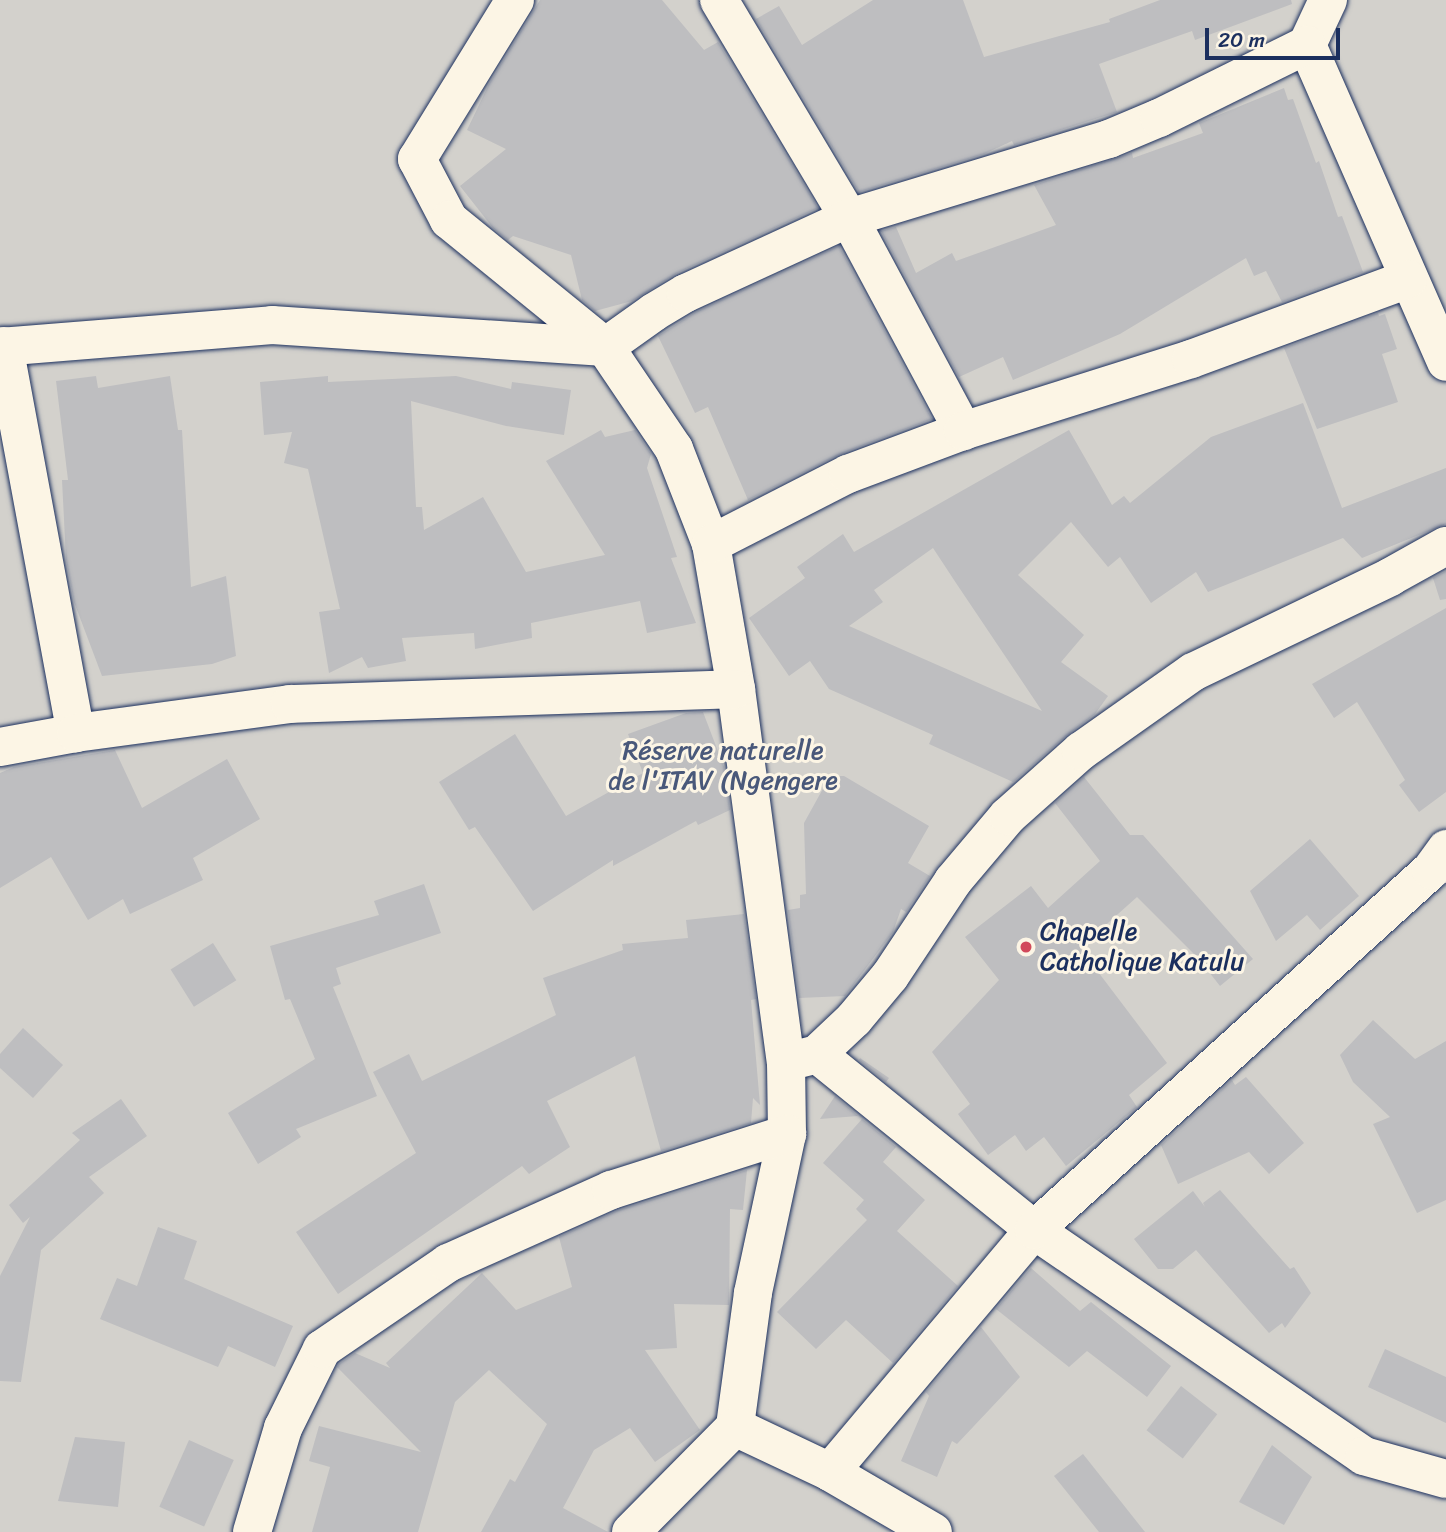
<!DOCTYPE html>
<html>
<head>
<meta charset="utf-8">
<style>
	body { margin:0 }
	#map { position:relative; width:1446px; height:1532px; overflow:hidden; background:#f3ede0; font-family:Sriracha,sans-serif }
	div>[style] { position:absolute }
	.green>* { inset:0; background:#d3d1cc; transform-origin:0 0 }
	.building>* { inset:0; background:#bebec0; transform-origin:0 0 }
	.roads { filter:drop-shadow(0 0 2px #1b2f5e) drop-shadow(0 0 2px #1b2f5e) }
	.minor>* { height:38px; margin:-19px; padding:0 19px; transform-origin:19px; border-radius:19px; background:#fcf5e5 }
	.dots>* { width:19px; height:19px; translate:-50% -50%; box-sizing:border-box; border:4px solid #fcf5e5; border-radius:50% }
	span { translate:-50% -50%; white-space:nowrap; text-align:center; line-height:1.15; -webkit-text-stroke:6px #fcf5e5; paint-order:stroke }
	.park-label { font-size:26px; color:#49587a }
	.poi-label { font-size:26px; color:#1b2f5e }
	.left { translate:0 -50%; text-align:left }
	.scale { position:absolute; left:1205px; top:28px; width:135px; height:32px; box-sizing:border-box; border:4px solid #1b2f5e; border-top:0; padding-left:9px; font-size:21px; line-height:24px; white-space:nowrap; color:#1b2f5e; -webkit-text-stroke:5px #fcf5e5; paint-order:stroke }
</style>
</head>
<body>
<div id="map">
	<div class="green">
		<i style="left:0;top:0;width:1446px;height:1532px"></i>
	</div>
	<div class="building">
		<i style="clip-path:polygon(540px 0,662px 0,704px 50px,718px 42px,818px 208px,677px 273px,632px 301px,595px 311px,582px 300px,571px 255px,513px 236px,508px 240px,493px 228px,460px 186px,506px 149px,467px 130px,489px 84px)"></i>
		<i style="clip-path:polygon(873px 0,963px 0,984px 57px,1110px 22px,1109px 19px,1160px 0,1291px 0,1292px 4px,1195px 40px,1192px 31px,1099px 64px,1117px 112px,1014px 145px,1012px 141px,984px 154px,859px 192px,756px 19px,779px 6px,802px 45px)"></i>
		<i style="clip-path:polygon(1284px 88px,1288px 100px,1293px 99px,1316px 163px,1319px 161px,1338px 217px,1342px 216px,1363px 272px,1282px 302px,1266px 271px,1254px 276px,1246px 258px,1120px 334px,1013px 380px,1003px 357px,959px 377px,881px 231px,896px 227px,916px 273px,952px 253px,956px 261px,1056px 225px,1034px 185px,1132px 153px,1133px 158px,1203px 133px,1199px 123px)"></i>
		<i style="clip-path:polygon(839px 246px,932px 419px,840px 454px,748px 500px,708px 407px,695px 413px,658px 336px,696px 312px)"></i>
		<i style="clip-path:polygon(1378px 313px,1379px 316px,1385px 314px,1397px 349px,1382px 354px,1398px 402px,1317px 429px,1284px 348px)"></i>
		<i style="clip-path:polygon(96px 376px,98px 388px,170px 376px,178px 430px,182px 430px,191px 587px,226px 576px,236px 656px,212px 664px,102px 676px,74px 602px,66px 559px,62px 480px,68px 480px,56px 381px)"></i>
		<i style="clip-path:polygon(328px 376px,328px 382px,456px 376px,511px 389px,512px 382px,571px 390px,564px 435px,506px 426px,411px 401px,416px 507px,422px 507px,424px 530px,483px 497px,526px 572px,605px 555px,546px 461px,601px 430px,605px 437px,635px 430px,651px 454px,647px 468px,677px 557px,671px 558px,696px 623px,647px 633px,640px 601px,531px 623px,532px 638px,475px 649px,474px 633px,402px 638px,406px 661px,368px 668px,362px 657px,329px 673px,319px 612px,340px 609px,308px 469px,284px 463px,292px 432px,264px 435px,260px 382px)"></i>
		<i style="clip-path:polygon(evenodd,1303px 403px,1342px 508px,1446px 468px,1446px 524px,1362px 558px,1343px 538px,1208px 592px,1196px 572px,1151px 603px,1120px 557px,1108px 567px,1071px 522px,1018px 575px,1084px 635px,1061px 662px,1108px 696px,1095px 714px,1067px 735px,1013px 782px,929px 744px,933px 735px,829px 689px,810px 661px,789px 676px,749px 618px,805px 578px,797px 567px,843px 534px,854px 552px,1069px 430px,1112px 505px,1124px 496px,1130px 503px,1211px 437px,1303px 403px,933px 548px,956px 583px,1042px 711px,849px 626px,883px 602px,874px 590px,933px 548px)"></i>
		<i style="clip-path:polygon(1446px 571px,1446px 599px,1440px 600px,1433px 578px)"></i>
		<i style="clip-path:polygon(1446px 608px,1446px 792px,1419px 812px,1399px 785px,1405px 780px,1357px 702px,1334px 718px,1312px 684px)"></i>
		<i style="clip-path:polygon(703px 712px,724px 767px,730px 810px,698px 825px,696px 821px,613px 866px,613px 860px,533px 911px,475px 827px,469px 830px,439px 782px,515px 734px,566px 816px,643px 773px,628px 734px,686px 713px)"></i>
		<i style="clip-path:polygon(115px 750px,142px 808px,227px 759px,260px 819px,193px 858px,203px 880px,130px 914px,123px 899px,88px 920px,51px 857px,0 888px,0 773px,14px 767px)"></i>
		<i style="clip-path:polygon(830px 776px,844px 776px,929px 826px,908px 863px,930px 876px,906px 912px,901px 909px,893px 932px,845px 996px,799px 998px,788px 910px,800px 908px,800px 895px,806px 894px,804px 823px)"></i>
		<i style="clip-path:polygon(1084px 777px,1130px 835px,1143px 835px,1253px 959px,1220px 986px,1198px 958px,1137px 897px,1080px 948px,1167px 1063px,1129px 1095px,1137px 1107px,1066px 1166px,1044px 1137px,1026px 1151px,1015px 1135px,988px 1155px,958px 1114px,970px 1104px,932px 1052px,999px 980px,965px 937px,1031px 886px,1048px 908px,1100px 861px,1055px 803px)"></i>
		<i style="clip-path:polygon(1310px 839px,1359px 896px,1320px 930px,1307px 915px,1276px 941px,1250px 891px)"></i>
		<i style="clip-path:polygon(424px 884px,441px 933px,336px 968px,341px 984px,333px 987px,377px 1096px,296px 1129px,301px 1137px,258px 1164px,228px 1113px,315px 1059px,290px 999px,285px 1000px,270px 946px,379px 915px,374px 901px)"></i>
		<i style="clip-path:polygon(744px 914px,756px 999px,751px 1000px,760px 1105px,753px 1098px,751px 1123px,661px 1151px,635px 1056px,547px 1101px,570px 1147px,529px 1174px,522px 1166px,338px 1294px,296px 1232px,416px 1153px,373px 1072px,409px 1054px,422px 1081px,556px 1015px,543px 978px,623px 950px,622px 944px,688px 938px,686px 920px)"></i>
		<i style="left:213px;top:943px;width:44px;height:50px;rotate:58deg"></i>
		<i style="clip-path:polygon(1373px 1020px,1415px 1059px,1446px 1041px,1446px 1200px,1417px 1213px,1373px 1124px,1390px 1117px,1353px 1082px,1340px 1055px)"></i>
		<i style="clip-path:polygon(23px 1028px,63px 1065px,33px 1098px,0 1068px,0 1054px)"></i>
		<i style="clip-path:polygon(860px 1058px,889px 1078px,886px 1082px,859px 1060px)"></i>
		<i style="clip-path:polygon(1246px 1077px,1304px 1143px,1269px 1174px,1249px 1152px,1178px 1184px,1161px 1145px,1232px 1080px,1235px 1085px)"></i>
		<i style="clip-path:polygon(835px 1096px,858px 1116px,820px 1119px)"></i>
		<i style="clip-path:polygon(121px 1099px,147px 1136px,89px 1177px,104px 1193px,41px 1250px,21px 1382px,0 1381px,0 1276px,30px 1217px,23px 1223px,9px 1205px,80px 1140px,72px 1133px)"></i>
		<i style="clip-path:polygon(862px 1119px,896px 1147px,883px 1162px,925px 1200px,897px 1231px,958px 1286px,893px 1363px,846px 1320px,816px 1349px,777px 1312px,867px 1220px,856px 1209px,864px 1200px,823px 1163px)"></i>
		<i style="clip-path:polygon(747px 1170px,743px 1210px,730px 1209px,729px 1305px,674px 1304px,677px 1348px,645px 1350px,700px 1430px,655px 1462px,630px 1428px,594px 1450px,563px 1508px,608px 1532px,481px 1532px,510px 1479px,515px 1482px,547px 1424px,489px 1370px,455px 1402px,418px 1532px,312px 1532px,330px 1467px,309px 1461px,319px 1426px,421px 1452px,337px 1367px,339px 1364px,355px 1353px,390px 1368px,386px 1363px,482px 1273px,516px 1310px,572px 1287px,559px 1237px,619px 1210px)"></i>
		<i style="clip-path:polygon(1220px 1190px,1290px 1269px,1294px 1267px,1311px 1293px,1285px 1328px,1282px 1323px,1269px 1333px,1196px 1250px,1173px 1269px,1158px 1269px,1134px 1239px,1193px 1191px,1205px 1207px,1203px 1203px)"></i>
		<i style="clip-path:polygon(158px 1227px,197px 1241px,184px 1279px,293px 1326px,275px 1367px,228px 1346px,218px 1367px,100px 1319px,117px 1278px,137px 1286px)"></i>
		<i style="clip-path:polygon(1031px 1268px,1080px 1311px,1091px 1302px,1171px 1366px,1147px 1397px,1087px 1351px,1069px 1367px,996px 1309px)"></i>
		<i style="clip-path:polygon(981px 1327px,1020px 1377px,957px 1444px,952px 1441px,937px 1477px,901px 1461px,929px 1396px,926px 1392px)"></i>
		<i style="clip-path:polygon(1385px 1349px,1446px 1377px,1446px 1423px,1368px 1387px)"></i>
		<i style="left:1181px;top:1386px;width:46px;height:56px;rotate:38deg"></i>
		<i style="clip-path:polygon(75px 1437px,125px 1442px,118px 1507px,58px 1501px)"></i>
		<i style="left:189px;top:1440px;width:49px;height:73px;rotate:24deg"></i>
		<i style="clip-path:polygon(1272px 1445px,1312px 1477px,1284px 1525px,1239px 1502px)"></i>
		<i style="clip-path:polygon(1083px 1454px,1118px 1498px,1145px 1532px,1099px 1532px,1054px 1476px)"></i>
	</div>
	<div class="roads">
		<div class="minor">
			<i style="left:515px;top:0;width:187px;rotate:121.6deg"></i>
			<i style="left:417px;top:159px;width:69px;rotate:62.3deg"></i>
			<i style="left:449px;top:220px;width:201px;rotate:39.1deg"></i>
			<i style="left:605px;top:347px;width:123px;rotate:55.9deg"></i>
			<i style="left:674px;top:449px;width:102px;rotate:68.7deg"></i>
			<i style="left:711px;top:544px;width:147px;rotate:80.2deg"></i>
			<i style="left:736px;top:689px;width:376px;rotate:82.4deg"></i>
			<i style="left:786px;top:1062px;width:72px;rotate:89.2deg"></i>
			<i style="left:787px;top:1134px;width:163px;rotate:102.1deg"></i>
			<i style="left:753px;top:1293px;width:135px;rotate:97.7deg"></i>
			<i style="left:735px;top:1427px;width:105px;rotate:25.3deg"></i>
			<i style="left:830px;top:1472px;width:119px;rotate:30.2deg"></i>
			<i style="left:719px;top:0;width:254px;rotate:59.2deg"></i>
			<i style="left:849px;top:218px;width:242px;rotate:61.8deg"></i>
			<i style="left:1328px;top:0;width:50px;rotate:115deg"></i>
			<i style="left:1307px;top:45px;width:346px;rotate:66.3deg"></i>
			<i style="left:4px;top:346px;width:394px;rotate:79.5deg"></i>
			<i style="left:0;top:347px;width:273px;rotate:-4.6deg"></i>
			<i style="left:272px;top:325px;width:334px;rotate:3.8deg"></i>
			<i style="left:605px;top:347px;width:60px;rotate:-35.5deg"></i>
			<i style="left:654px;top:312px;width:37px;rotate:-31deg"></i>
			<i style="left:686px;top:293px;width:179px;rotate:-24.7deg"></i>
			<i style="left:849px;top:218px;width:272px;rotate:-16.9deg"></i>
			<i style="left:1109px;top:139px;width:54px;rotate:-22.8deg"></i>
			<i style="left:1159px;top:118px;width:165px;rotate:-26.3deg"></i>
			<i style="left:711px;top:544px;width:154px;rotate:-27.1deg"></i>
			<i style="left:848px;top:474px;width:123px;rotate:-20.5deg"></i>
			<i style="left:963px;top:431px;width:239px;rotate:-17.5deg"></i>
			<i style="left:1191px;top:359px;width:231px;rotate:-20.2deg"></i>
			<i style="left:0;top:747px;width:77px;rotate:-10.4deg"></i>
			<i style="left:76px;top:733px;width:216px;rotate:-7.7deg"></i>
			<i style="left:290px;top:704px;width:446px;rotate:-1.9deg"></i>
			<i style="left:817px;top:1054px;width:279px;rotate:39deg"></i>
			<i style="left:1034px;top:1230px;width:400px;rotate:34.4deg"></i>
			<i style="left:1364px;top:1456px;width:85px;rotate:15.7deg"></i>
			<i style="left:786px;top:1062px;width:32px;rotate:-14deg"></i>
			<i style="left:817px;top:1054px;width:51px;rotate:-43.4deg"></i>
			<i style="left:854px;top:1019px;width:56px;rotate:-50.1deg"></i>
			<i style="left:890px;top:976px;width:114px;rotate:-56.4deg"></i>
			<i style="left:953px;top:881px;width:85px;rotate:-49.8deg"></i>
			<i style="left:1008px;top:816px;width:98px;rotate:-41.7deg"></i>
			<i style="left:1081px;top:751px;width:137px;rotate:-35.2deg"></i>
			<i style="left:1193px;top:672px;width:219px;rotate:-25.7deg"></i>
			<i style="left:1390px;top:577px;width:64px;rotate:-29deg"></i>
			<i style="left:830px;top:1472px;width:317px;rotate:-49.9deg"></i>
			<i style="left:1034px;top:1230px;width:536px;rotate:-42.2deg"></i>
			<i style="left:1431px;top:870px;width:26px;rotate:-54deg"></i>
			<i style="left:252px;top:1532px;width:109px;rotate:-73.4deg"></i>
			<i style="left:283px;top:1428px;width:88px;rotate:-63.7deg"></i>
			<i style="left:322px;top:1349px;width:153px;rotate:-34.3deg"></i>
			<i style="left:448px;top:1263px;width:179px;rotate:-24.1deg"></i>
			<i style="left:611px;top:1190px;width:185px;rotate:-17.7deg"></i>
			<i style="left:631px;top:1532px;width:148px;rotate:-45.3deg"></i>
		</div>
	</div>
	<div class="dots">
		<i style="left:1026px;top:947px;background:#d1495b"></i>
	</div>
	<div class="park-label">
		<span style="left:723px;top:766px">Réserve naturelle<br>de l'ITAV (Ngengere</span>
	</div>
	<div class="poi-label">
		<span class="left" style="left:1040px;top:947px">Chapelle<br>Catholique Katulu</span>
	</div>
	<div class="scale">20 m</div>
</div>
</body>
</html>
